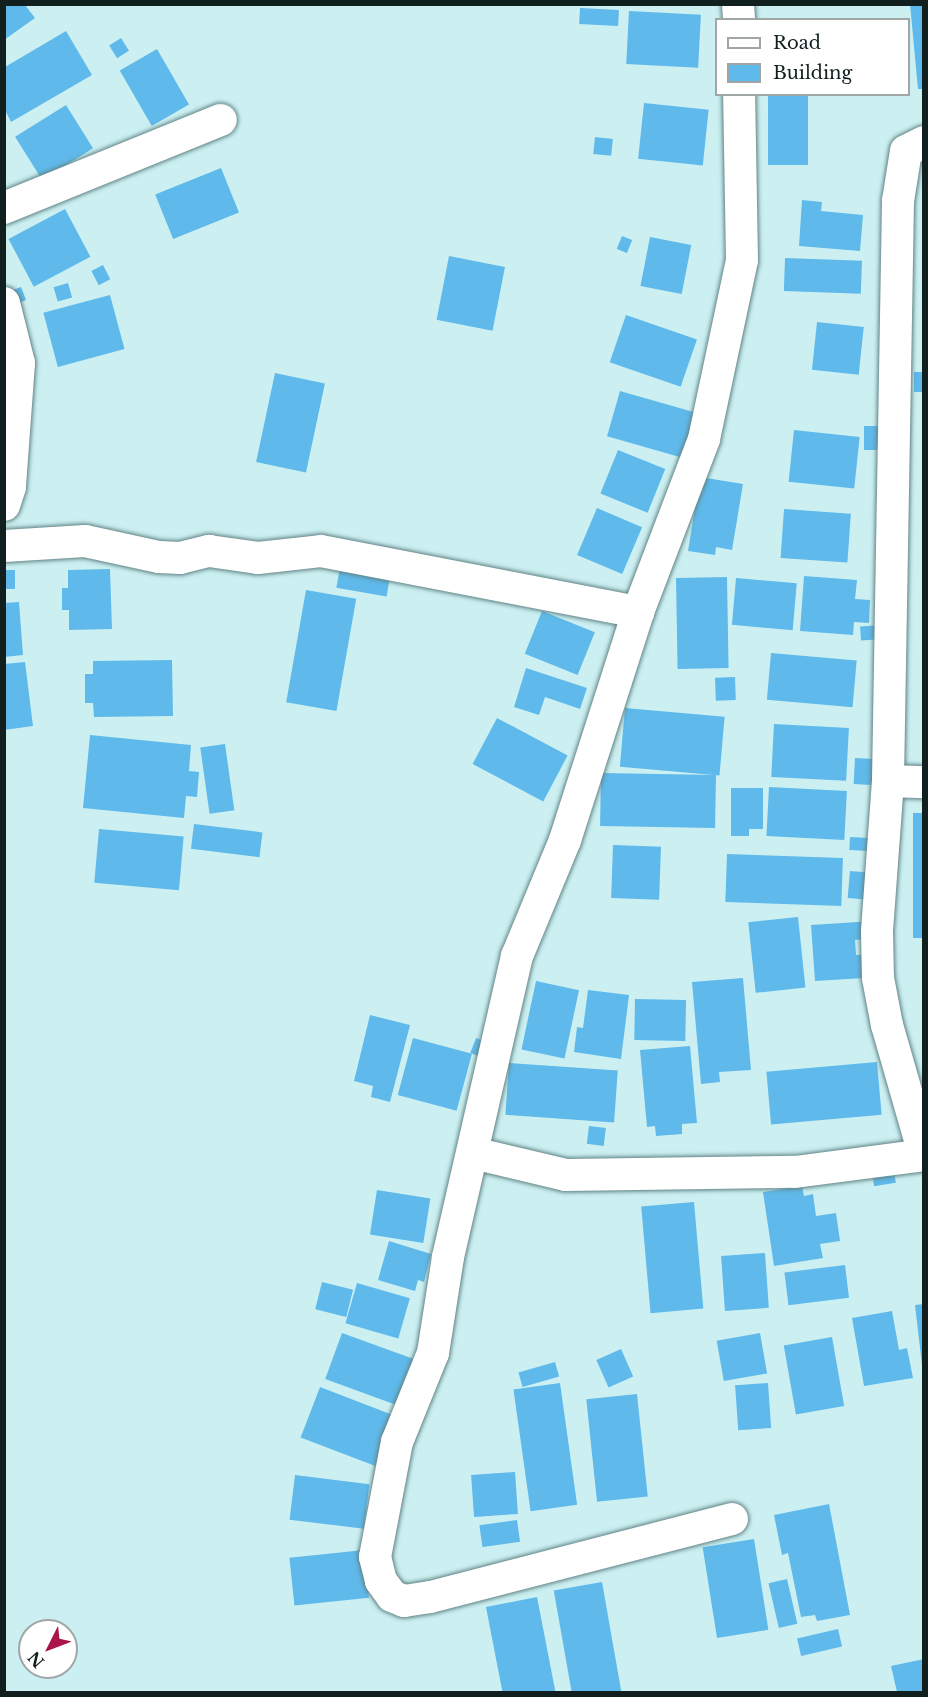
<!DOCTYPE html>
<html>
<head>
<meta charset="utf-8">
<style>
	body { margin:0 }
	#map { position:relative; width:928px; height:1697px; overflow:hidden; background:#ccf0f2; font-family:"Libre Baskerville",serif }
	div>[style] { position:absolute }
	.building>* { inset:0; background:#5fb9ea; transform-origin:0 0 }
	.roads { filter:drop-shadow(0 0 2px #618385) drop-shadow(0 0 2px #618385) }
	.minor>* { height:32px; margin:-16px; padding:0 16px; transform-origin:16px; border-radius:16px; background:#fff }
	span { translate:-50% -50%; white-space:nowrap; text-align:center; line-height:1.15; -webkit-text-stroke:4.5px #fff; paint-order:stroke }
	.frame { position:absolute; inset:0; border:6px solid #111f1f; pointer-events:none }
	.legend { position:absolute; left:715px; top:18px; width:195px; height:78px; box-sizing:border-box; background:#fff; border:2px solid #a0a5a5; margin:0; padding:8px 10px; list-style:none; font-size:18px; color:#111f1f }
	.legend li { display:flex; align-items:center; gap:12px; height:30px }
	.legend b { width:30px; border:2px solid #a0a5a5 }
	.north { position:absolute; left:18px; top:1619px; width:60px; height:60px; box-sizing:border-box; background:#fff; border:2px solid #a0a5a5; border-radius:50%; rotate:228deg; font-size:16px; font-weight:700; line-height:24px; text-align:center; color:#111f1f }
	.north::after { content:''; display:block; margin:auto; width:21px; height:27px; background:#a91548; clip-path:polygon(50% 0,100% 100%,50% 72%,0 100%) }
</style>
</head>
<body>
<div id="map">
	<div class="building">
		<i style="clip-path:polygon(910px 4px,924px 4px,924px 89px,918px 89px)"></i>
		<i style="clip-path:polygon(4px 5px,25px 5px,35px 18px,4px 40px)"></i>
		<i style="left:580px;top:8px;width:39px;height:16px;rotate:3deg"></i>
		<i style="left:629px;top:11px;width:72px;height:53px;rotate:3deg"></i>
		<i style="clip-path:polygon(66px 31px,92px 75px,11px 122px,5px 110px,5px 67px)"></i>
		<i style="left:121px;top:38px;width:15px;height:14px;rotate:58deg"></i>
		<i style="left:157px;top:49px;width:64px;height:43px;rotate:60deg"></i>
		<i style="left:768px;top:94px;width:40px;height:71px"></i>
		<i style="left:644px;top:103px;width:65px;height:56px;rotate:6deg"></i>
		<i style="left:66px;top:105px;width:51px;height:60px;rotate:58deg"></i>
		<i style="left:595px;top:137px;width:18px;height:17px;rotate:6deg"></i>
		<i style="left:221px;top:168px;width:48px;height:71px;rotate:68deg"></i>
		<i style="clip-path:polygon(802px 200px,822px 202px,821px 211px,863px 215px,860px 251px,799px 246px)"></i>
		<i style="left:65px;top:209px;width:54px;height:64px;rotate:62deg"></i>
		<i style="left:622px;top:236px;width:11px;height:14px;rotate:22deg"></i>
		<i style="left:650px;top:237px;width:42px;height:50px;rotate:11deg"></i>
		<i style="left:449px;top:256px;width:57px;height:65px;rotate:11deg"></i>
		<i style="left:785px;top:258px;width:77px;height:33px;rotate:2deg"></i>
		<i style="left:103px;top:265px;width:16px;height:13px;rotate:63deg"></i>
		<i style="left:68px;top:283px;width:15px;height:15px;rotate:74deg"></i>
		<i style="left:21px;top:287px;width:14px;height:17px;rotate:69deg"></i>
		<i style="left:110px;top:295px;width:56px;height:69px;rotate:75deg"></i>
		<i style="left:626px;top:315px;width:75px;height:50px;rotate:19deg"></i>
		<i style="left:817px;top:322px;width:47px;height:48px;rotate:6deg"></i>
		<i style="left:914px;top:372px;width:10px;height:20px"></i>
		<i style="left:275px;top:373px;width:51px;height:91px;rotate:12deg"></i>
		<i style="left:620px;top:391px;width:81px;height:47px;rotate:16deg"></i>
		<i style="left:864px;top:426px;width:17px;height:24px"></i>
		<i style="left:794px;top:430px;width:66px;height:52px;rotate:6deg"></i>
		<i style="left:618px;top:450px;width:51px;height:47px;rotate:22deg"></i>
		<i style="clip-path:polygon(700px 477px,743px 484px,732px 550px,716px 547px,715px 555px,688px 551px)"></i>
		<i style="left:597px;top:508px;width:49px;height:51px;rotate:23deg"></i>
		<i style="left:784px;top:509px;width:67px;height:49px;rotate:4deg"></i>
		<i style="left:340px;top:567px;width:51px;height:21px;rotate:10deg"></i>
		<i style="clip-path:polygon(110px 569px,112px 629px,69px 630px,69px 610px,62px 610px,62px 588px,68px 588px,68px 570px)"></i>
		<i style="left:4px;top:570px;width:11px;height:19px"></i>
		<i style="clip-path:polygon(804px 576px,857px 580px,855px 599px,870px 600px,869px 623px,854px 622px,853px 635px,800px 631px)"></i>
		<i style="left:727px;top:577px;width:91px;height:51px;rotate:89deg"></i>
		<i style="left:736px;top:578px;width:61px;height:47px;rotate:5deg"></i>
		<i style="left:306px;top:590px;width:51px;height:114px;rotate:10deg"></i>
		<i style="clip-path:polygon(19px 602px,23px 655px,4px 657px,4px 603px)"></i>
		<i style="left:542px;top:611px;width:57px;height:46px;rotate:22deg"></i>
		<i style="left:882px;top:625px;width:14px;height:22px;rotate:86deg"></i>
		<i style="left:771px;top:653px;width:86px;height:47px;rotate:5deg"></i>
		<i style="clip-path:polygon(172px 660px,173px 716px,94px 717px,93px 703px,85px 703px,85px 674px,93px 674px,93px 661px)"></i>
		<i style="clip-path:polygon(25px 662px,33px 726px,4px 730px,4px 664px)"></i>
		<i style="clip-path:polygon(526px 668px,587px 688px,580px 709px,545px 697px,539px 715px,514px 707px)"></i>
		<i style="left:735px;top:677px;width:23px;height:20px;rotate:88deg"></i>
		<i style="left:625px;top:708px;width:100px;height:59px;rotate:5deg"></i>
		<i style="left:497px;top:718px;width:80px;height:52px;rotate:28deg"></i>
		<i style="left:774px;top:724px;width:75px;height:53px;rotate:3deg"></i>
		<i style="clip-path:polygon(90px 735px,191px 745px,189px 771px,199px 772px,197px 797px,186px 796px,184px 818px,83px 808px)"></i>
		<i style="left:225px;top:744px;width:67px;height:25px;rotate:82deg"></i>
		<i style="left:855px;top:758px;width:18px;height:26px;rotate:3deg"></i>
		<i style="left:601px;top:773px;width:115px;height:53px;rotate:1deg"></i>
		<i style="left:769px;top:787px;width:78px;height:49px;rotate:3deg"></i>
		<i style="clip-path:polygon(731px 788px,763px 788px,763px 829px,749px 829px,749px 836px,731px 836px)"></i>
		<i style="left:913px;top:813px;width:11px;height:125px"></i>
		<i style="left:194px;top:824px;width:69px;height:25px;rotate:7deg"></i>
		<i style="left:99px;top:829px;width:85px;height:54px;rotate:5deg"></i>
		<i style="left:850px;top:837px;width:19px;height:13px;rotate:3deg"></i>
		<i style="left:613px;top:845px;width:48px;height:53px;rotate:2deg"></i>
		<i style="left:727px;top:854px;width:116px;height:48px;rotate:2deg"></i>
		<i style="left:850px;top:871px;width:21px;height:27px;rotate:5deg"></i>
		<i style="left:798px;top:917px;width:71px;height:50px;rotate:84deg"></i>
		<i style="clip-path:polygon(873px 921px,874px 938px,855px 940px,856px 955px,863px 955px,864px 978px,815px 981px,811px 925px)"></i>
		<i style="clip-path:polygon(743px 978px,751px 1070px,719px 1072px,720px 1082px,701px 1084px,692px 982px)"></i>
		<i style="left:536px;top:981px;width:44px;height:70px;rotate:12deg"></i>
		<i style="clip-path:polygon(588px 990px,629px 995px,621px 1059px,574px 1052px,577px 1027px,583px 1028px)"></i>
		<i style="left:635px;top:999px;width:51px;height:41px;rotate:1deg"></i>
		<i style="clip-path:polygon(370px 1015px,410px 1025px,390px 1102px,371px 1097px,373px 1086px,354px 1081px)"></i>
		<i style="left:413px;top:1038px;width:61px;height:59px;rotate:15deg"></i>
		<i style="left:476px;top:1038px;width:17px;height:16px;rotate:21deg"></i>
		<i style="clip-path:polygon(690px 1046px,697px 1123px,682px 1124px,682px 1134px,656px 1136px,655px 1126px,647px 1127px,640px 1050px)"></i>
		<i style="left:877px;top:1062px;width:53px;height:111px;rotate:85deg"></i>
		<i style="left:509px;top:1063px;width:109px;height:52px;rotate:4deg"></i>
		<i style="left:589px;top:1126px;width:17px;height:18px;rotate:7deg"></i>
		<i style="left:893px;top:1165px;width:18px;height:22px;rotate:81deg"></i>
		<i style="clip-path:polygon(802px 1186px,804px 1196px,813px 1194px,816px 1216px,836px 1213px,840px 1241px,820px 1244px,823px 1258px,774px 1266px,763px 1192px)"></i>
		<i style="left:377px;top:1190px;width:54px;height:45px;rotate:9deg"></i>
		<i style="left:694px;top:1202px;width:107px;height:53px;rotate:85deg"></i>
		<i style="clip-path:polygon(389px 1241px,431px 1254px,424px 1282px,418px 1280px,415px 1291px,378px 1280px)"></i>
		<i style="left:765px;top:1253px;width:55px;height:44px;rotate:86deg"></i>
		<i style="left:845px;top:1265px;width:33px;height:61px;rotate:83deg"></i>
		<i style="left:322px;top:1282px;width:32px;height:28px;rotate:14deg"></i>
		<i style="left:357px;top:1283px;width:55px;height:42px;rotate:16deg"></i>
		<i style="clip-path:polygon(924px 1304px,924px 1364px,922px 1365px,915px 1305px)"></i>
		<i style="clip-path:polygon(892px 1311px,899px 1350px,907px 1348px,913px 1378px,864px 1386px,852px 1318px)"></i>
		<i style="left:342px;top:1333px;width:80px;height:49px;rotate:20deg"></i>
		<i style="left:760px;top:1333px;width:41px;height:44px;rotate:80deg"></i>
		<i style="left:832px;top:1337px;width:70px;height:49px;rotate:80deg"></i>
		<i style="left:621px;top:1349px;width:30px;height:27px;rotate:66deg"></i>
		<i style="left:555px;top:1362px;width:15px;height:38px;rotate:74deg"></i>
		<i style="left:560px;top:1383px;width:123px;height:47px;rotate:82deg"></i>
		<i style="left:768px;top:1383px;width:45px;height:33px;rotate:86deg"></i>
		<i style="left:320px;top:1387px;width:80px;height:54px;rotate:21deg"></i>
		<i style="left:637px;top:1394px;width:103px;height:51px;rotate:84deg"></i>
		<i style="left:515px;top:1472px;width:42px;height:44px;rotate:86deg"></i>
		<i style="left:295px;top:1475px;width:75px;height:45px;rotate:7deg"></i>
		<i style="clip-path:polygon(829px 1504px,850px 1615px,817px 1621px,815px 1615px,801px 1617px,788px 1553px,782px 1555px,774px 1515px)"></i>
		<i style="left:517px;top:1520px;width:22px;height:38px;rotate:82deg"></i>
		<i style="left:754px;top:1539px;width:92px;height:52px;rotate:81deg"></i>
		<i style="left:364px;top:1550px;width:48px;height:75px;rotate:84deg"></i>
		<i style="left:787px;top:1579px;width:46px;height:19px;rotate:77deg"></i>
		<i style="left:602px;top:1582px;width:112px;height:49px;rotate:80deg"></i>
		<i style="left:537px;top:1597px;width:97px;height:52px;rotate:79deg"></i>
		<i style="left:838px;top:1629px;width:18px;height:42px;rotate:77deg"></i>
		<i style="clip-path:polygon(924px 1659px,924px 1692px,897px 1692px,891px 1666px)"></i>
	</div>
	<div class="roads">
		<div class="minor">
			<i style="left:738px;top:4px;width:16px;rotate:86deg"></i>
			<i style="left:924px;top:142px;width:20px;rotate:153deg"></i>
			<i style="left:906px;top:151px;width:51px;rotate:99.1deg"></i>
			<i style="left:898px;top:201px;width:580px;rotate:90.99deg"></i>
			<i style="left:888px;top:781px;width:151px;rotate:94.2deg"></i>
			<i style="left:877px;top:932px;width:46px;rotate:88.8deg"></i>
			<i style="left:878px;top:978px;width:48px;rotate:79.2deg"></i>
			<i style="left:887px;top:1025px;width:134px;rotate:74deg"></i>
			<i style="left:4px;top:208px;width:234px;rotate:-22.1deg"></i>
			<i style="left:4px;top:303px;width:62px;rotate:76deg"></i>
			<i style="left:19px;top:363px;width:124px;rotate:94.2deg"></i>
			<i style="left:10px;top:487px;width:19px;rotate:108deg"></i>
			<i style="left:4px;top:546px;width:81px;rotate:-3.5deg"></i>
			<i style="left:85px;top:541px;width:76px;rotate:12.2deg"></i>
			<i style="left:159px;top:557px;width:21px;rotate:3deg"></i>
			<i style="left:180px;top:558px;width:30px;rotate:-14deg"></i>
			<i style="left:209px;top:551px;width:49px;rotate:8.1deg"></i>
			<i style="left:258px;top:558px;width:63px;rotate:-6.3deg"></i>
			<i style="left:321px;top:551px;width:323px;rotate:10.9deg"></i>
			<i style="left:888px;top:781px;width:36px;rotate:2deg"></i>
			<i style="left:473px;top:1153px;width:96px;rotate:13.3deg"></i>
			<i style="left:566px;top:1175px;width:229px;rotate:-0.8deg"></i>
			<i style="left:795px;top:1172px;width:130px;rotate:-7.5deg"></i>
			<i style="left:732px;top:1519px;width:312px;rotate:165.5deg"></i>
			<i style="left:430px;top:1597px;width:26px;rotate:171deg"></i>
			<i style="left:404px;top:1601px;width:13px;rotate:-157deg"></i>
			<i style="left:392px;top:1596px;width:19px;rotate:-126deg"></i>
			<i style="left:381px;top:1581px;width:25px;rotate:-104deg"></i>
			<i style="left:375px;top:1557px;width:117px;rotate:-79.2deg"></i>
			<i style="left:397px;top:1442px;width:96px;rotate:-68deg"></i>
			<i style="left:433px;top:1353px;width:97px;rotate:-81.1deg"></i>
			<i style="left:448px;top:1257px;width:309px;rotate:-77.1deg"></i>
			<i style="left:517px;top:956px;width:126px;rotate:-67.5deg"></i>
			<i style="left:565px;top:840px;width:239px;rotate:-72.2deg"></i>
			<i style="left:638px;top:612px;width:185px;rotate:-69.1deg"></i>
			<i style="left:704px;top:439px;width:183px;rotate:-78deg"></i>
			<i style="left:742px;top:260px;width:166px;rotate:-91deg"></i>
		</div>
	</div>
	<div class="frame"></div>
	<ul class="legend">
	<li><b style="height:8px;background:#fff"></b>Road</li>
	<li><b style="height:16px;background:#5fb9ea"></b>Building</li>
	</ul>
	<div class="north">N</div>
</div>
</body>
</html>
